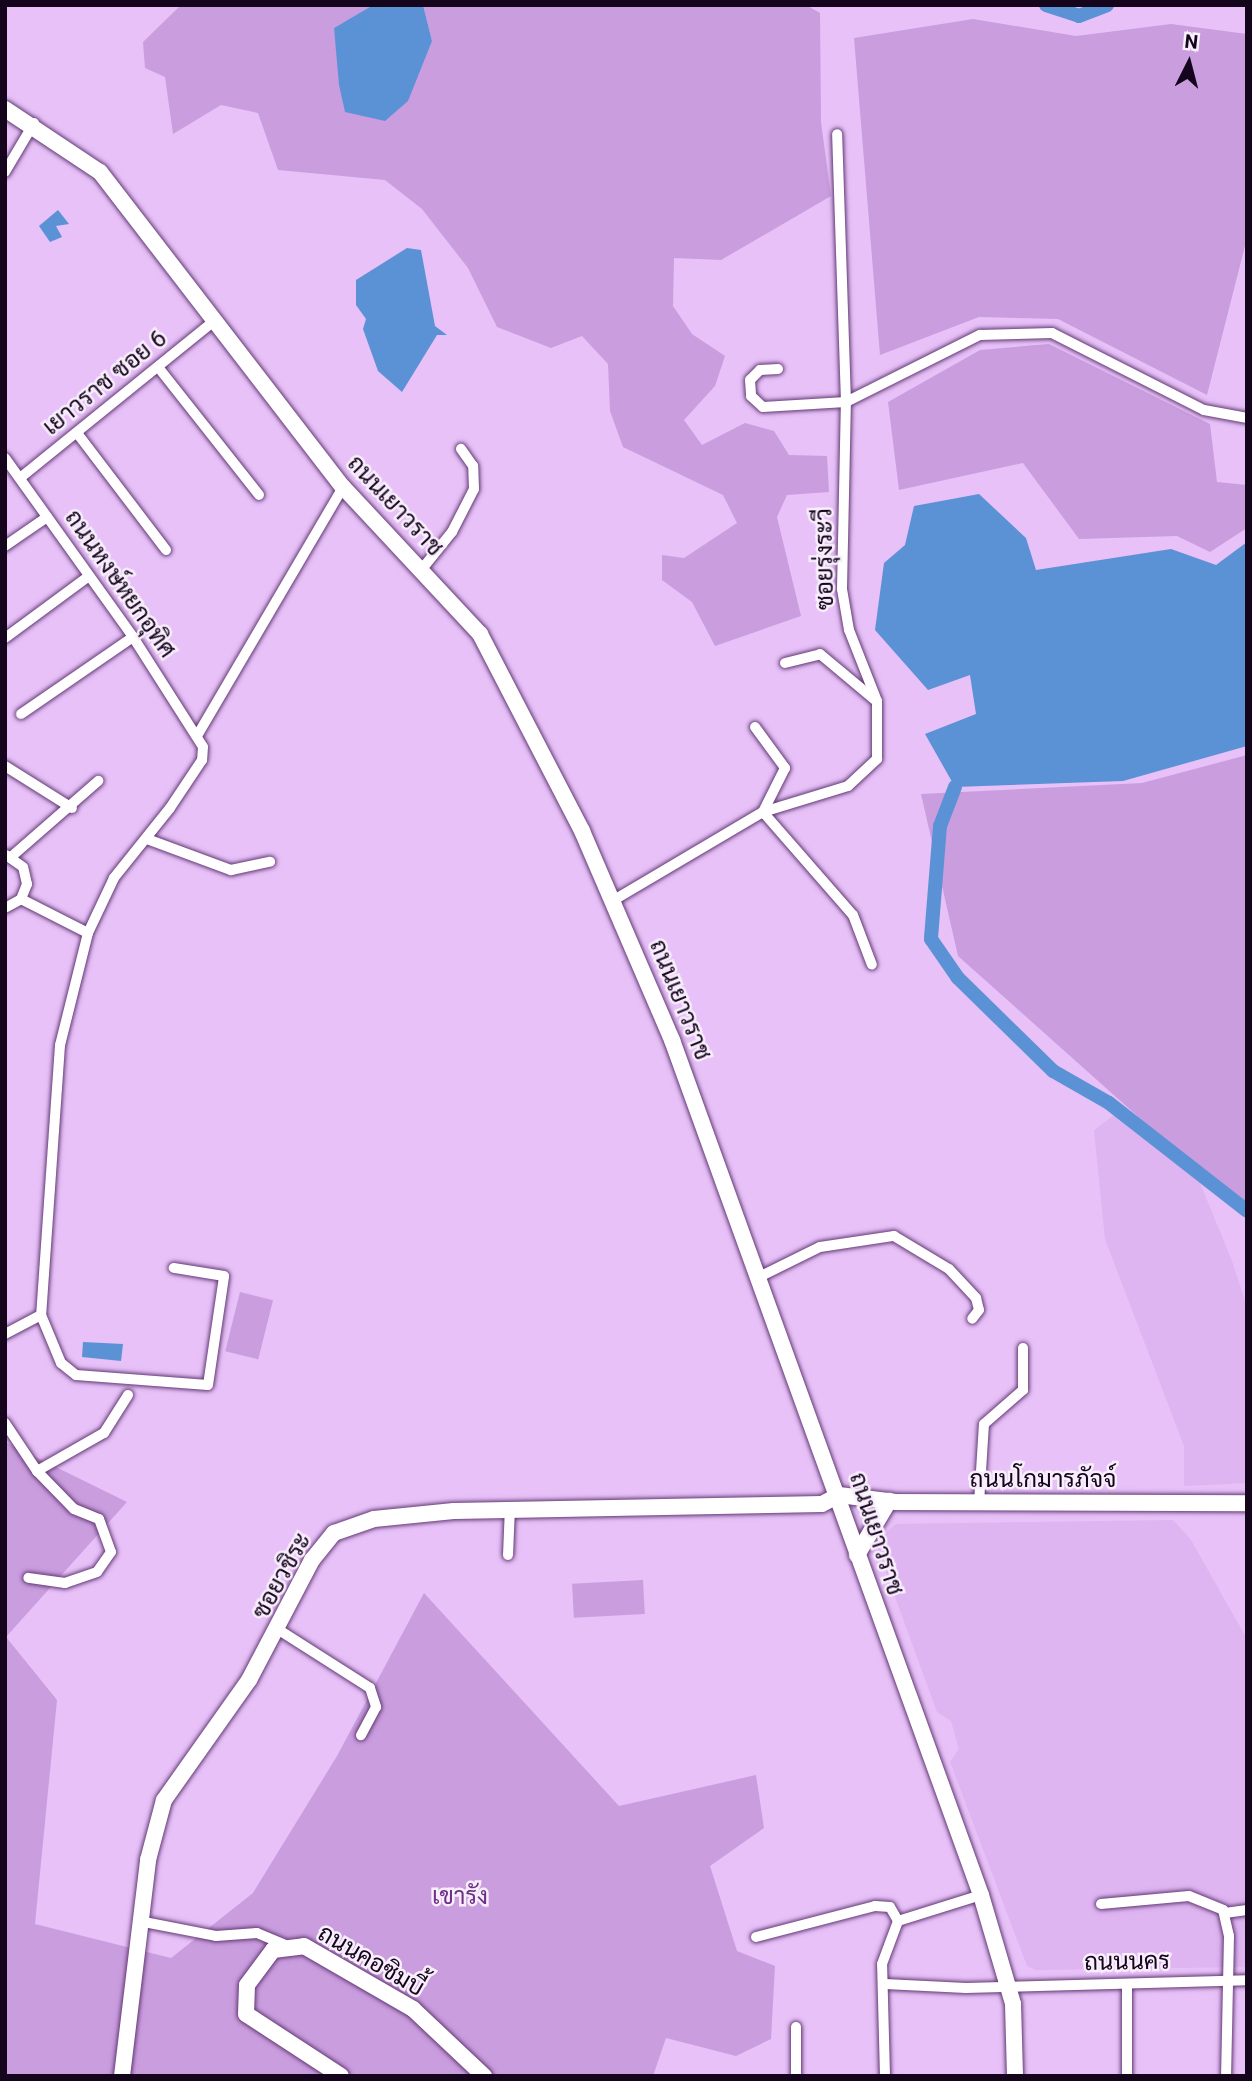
<!DOCTYPE html>
<html>
<head>
<meta charset="utf-8">
<style>
	body { margin:0 }
	#map { position:relative; width:1252px; height:2081px; overflow:hidden; background:#e7c1f8; font-family:Roboto,Sarabun,sans-serif }
	div>[style] { position:absolute }
	.built>* { inset:0; background:#deb4f1 }
	.green>* { inset:0; background:#ca9ddf; transform-origin:0 0 }
	.water>* { inset:0; background:#5b92d6 }
	.canal>* { height:14px; margin:-7px; padding:0 7px; transform-origin:7px; border-radius:7px; background:#5b92d6 }
	.roads { filter:drop-shadow(0 0 2px #633975) drop-shadow(0 0 2px #633975) }
	.street>* { height:10px; margin:-5px; padding:0 5px; transform-origin:5px; border-radius:5px; background:#fff }
	.secondary>* { height:16px; margin:-8px; padding:0 8px; transform-origin:8px; border-radius:8px; background:#fff }
	span { translate:-50% -50%; white-space:nowrap; text-align:center; line-height:1.15; -webkit-text-stroke:5px #f8eefc; paint-order:stroke }
	.street-label { font-size:24px; color:#15051c }
	.park-label { font-size:24px; color:#6d2f87 }
	.frame { position:absolute; inset:0; border:7px solid #15051c; pointer-events:none }
	.north { position:absolute; left:1154px; top:28px; width:70px; height:70px; -webkit-text-stroke:5px #f8eefc; paint-order:stroke; rotate:6deg; font-size:19px; font-weight:700; line-height:28px; text-align:center; color:#15051c }
	.north::after { content:''; display:block; margin:auto; width:24px; height:32px; background:#15051c; clip-path:polygon(50% 0,100% 100%,50% 72%,0 100%) }
</style>
</head>
<body>
<div id="map">
	<div class="built">
		<i style="clip-path:polygon(1117px 1113px,1200px 1183px,1232px 1261px,1247px 1307px,1247px 1483px,1184px 1486px,1184px 1446px,1105px 1239px,1094px 1130px)"></i>
		<i style="clip-path:polygon(1173px 1520px,1191px 1540px,1247px 1639px,1247px 1967px,1036px 1970px,1027px 1966px,950px 1762px,959px 1749px,951px 1721px,937px 1712px,875px 1542px,896px 1524px)"></i>
	</div>
	<div class="green">
		<i style="clip-path:polygon(181px 5px,373px 5px,334px 28px,345px 112px,432px 41px,423px 5px,806px 5px,820px 13px,821px 122px,831px 196px,721px 260px,674px 258px,673px 306px,692px 334px,725px 356px,715px 386px,684px 420px,702px 445px,745px 423px,774px 431px,789px 455px,827px 456px,829px 492px,787px 495px,777px 517px,801px 616px,715px 646px,692px 602px,662px 580px,662px 555px,684px 558px,737px 523px,723px 495px,623px 447px,610px 411px,608px 364px,582px 336px,551px 348px,497px 327px,468px 268px,422px 209px,385px 180px,278px 170px,258px 113px,221px 105px,173px 134px,165px 77px,145px 68px,143px 42px)"></i>
		<i style="clip-path:polygon(973px 19px,1076px 36px,1171px 24px,1247px 34px,1247px 238px,1207px 395px,1058px 319px,979px 317px,880px 355px,854px 38px)"></i>
		<i style="clip-path:polygon(1049px 344px,1210px 424px,1217px 482px,1247px 485px,1247px 528px,1210px 552px,1177px 536px,1079px 539px,1023px 463px,899px 490px,888px 402px,980px 350px)"></i>
		<i style="clip-path:polygon(1247px 755px,1247px 1200px,1236px 1204px,958px 956px,921px 794px,1142px 783px)"></i>
		<i style="left:240px;top:1292px;width:34px;height:61px;rotate:14deg"></i>
		<i style="clip-path:polygon(5px 1442px,127px 1502px,6px 1637px,57px 1700px,35px 1924px,171px 1958px,253px 1893px,337px 1756px,424px 1593px,619px 1806px,756px 1775px,764px 1828px,710px 1866px,737px 1951px,775px 1966px,771px 2039px,736px 2056px,666px 2038px,653px 2076px,5px 2076px)"></i>
		<i style="left:643px;top:1580px;width:34px;height:71px;rotate:87deg"></i>
	</div>
	<div class="water">
		<i style="clip-path:polygon(373px 5px,423px 5px,432px 41px,408px 101px,385px 121px,345px 112px,339px 85px,334px 28px)"></i>
		<i style="clip-path:polygon(58px 210px,69px 224px,56px 226px,62px 237px,50px 242px,39px 226px)"></i>
		<i style="clip-path:polygon(407px 248px,421px 250px,435px 326px,447px 335px,437px 335px,402px 392px,378px 371px,363px 329px,366px 319px,356px 305px,356px 280px)"></i>
		<i style="clip-path:polygon(979px 494px,1026px 538px,1036px 570px,1171px 549px,1216px 565px,1247px 542px,1247px 746px,1123px 781px,955px 787px,925px 734px,976px 714px,970px 675px,928px 690px,875px 630px,884px 563px,905px 545px,914px 506px)"></i>
		<i style="clip-path:polygon(83px 1342px,123px 1344px,121px 1361px,82px 1357px)"></i>
	</div>
	<div class="canal">
		<i style="left:1046px;top:5px;width:35px;rotate:18deg"></i>
		<i style="left:1079px;top:16px;width:30px;rotate:-21deg"></i>
		<i style="left:955px;top:787px;width:42px;rotate:111deg"></i>
		<i style="left:940px;top:826px;width:113px;rotate:94.6deg"></i>
		<i style="left:931px;top:939px;width:47px;rotate:55.3deg"></i>
		<i style="left:958px;top:978px;width:133px;rotate:44.4deg"></i>
		<i style="left:1053px;top:1071px;width:64px;rotate:29.7deg"></i>
		<i style="left:1109px;top:1103px;width:175px;rotate:38deg"></i>
	</div>
	<div class="roads">
		<div class="street">
			<i style="left:5px;top:172px;width:57px;rotate:-59.4deg"></i>
			<i style="left:158px;top:367px;width:163px;rotate:51.7deg"></i>
			<i style="left:778px;top:369px;width:18px;rotate:177deg"></i>
			<i style="left:760px;top:370px;width:14px;rotate:135deg"></i>
			<i style="left:750px;top:380px;width:16px;rotate:86deg"></i>
			<i style="left:751px;top:396px;width:16px;rotate:43deg"></i>
			<i style="left:763px;top:407px;width:83px;rotate:-3.4deg"></i>
			<i style="left:846px;top:402px;width:150px;rotate:-26.6deg"></i>
			<i style="left:980px;top:335px;width:72px;rotate:-1.6deg"></i>
			<i style="left:1052px;top:333px;width:170px;rotate:26.9deg"></i>
			<i style="left:1204px;top:410px;width:44px;rotate:10.5deg"></i>
			<i style="left:77px;top:433px;width:147px;rotate:52.7deg"></i>
			<i style="left:5px;top:458px;width:220px;rotate:54.4deg"></i>
			<i style="left:133px;top:637px;width:130px;rotate:57.5deg"></i>
			<i style="left:203px;top:747px;width:13px;rotate:94deg"></i>
			<i style="left:202px;top:760px;width:58px;rotate:123.7deg"></i>
			<i style="left:170px;top:808px;width:90px;rotate:128.7deg"></i>
			<i style="left:114px;top:878px;width:61px;rotate:115.3deg"></i>
			<i style="left:88px;top:933px;width:115px;rotate:104deg"></i>
			<i style="left:60px;top:1045px;width:271px;rotate:94deg"></i>
			<i style="left:41px;top:1315px;width:41px;rotate:152.2deg"></i>
			<i style="left:20px;top:478px;width:252px;rotate:-39deg"></i>
			<i style="left:5px;top:546px;width:51px;rotate:-34.6deg"></i>
			<i style="left:422px;top:569px;width:48px;rotate:-51deg"></i>
			<i style="left:452px;top:532px;width:48px;rotate:-62.9deg"></i>
			<i style="left:474px;top:489px;width:23px;rotate:-92deg"></i>
			<i style="left:473px;top:466px;width:21px;rotate:-125deg"></i>
			<i style="left:5px;top:638px;width:104px;rotate:-36.4deg"></i>
			<i style="left:785px;top:663px;width:36px;rotate:-14deg"></i>
			<i style="left:820px;top:654px;width:72px;rotate:39.9deg"></i>
			<i style="left:21px;top:714px;width:136px;rotate:-34.5deg"></i>
			<i style="left:755px;top:727px;width:51px;rotate:53.8deg"></i>
			<i style="left:785px;top:768px;width:49px;rotate:116.6deg"></i>
			<i style="left:763px;top:812px;width:137px;rotate:48.9deg"></i>
			<i style="left:853px;top:915px;width:53px;rotate:69.2deg"></i>
			<i style="left:197px;top:736px;width:289px;rotate:-59.6deg"></i>
			<i style="left:5px;top:766px;width:79px;rotate:32.1deg"></i>
			<i style="left:147px;top:839px;width:90px;rotate:20.3deg"></i>
			<i style="left:231px;top:870px;width:40px;rotate:-12deg"></i>
			<i style="left:11px;top:857px;width:116px;rotate:-41.1deg"></i>
			<i style="left:21px;top:899px;width:75px;rotate:26.9deg"></i>
			<i style="left:614px;top:900px;width:173px;rotate:-30.6deg"></i>
			<i style="left:763px;top:812px;width:89px;rotate:-17deg"></i>
			<i style="left:848px;top:786px;width:40px;rotate:-43deg"></i>
			<i style="left:877px;top:759px;width:58px;rotate:-90deg"></i>
			<i style="left:877px;top:701px;width:76px;rotate:-111.5deg"></i>
			<i style="left:849px;top:630px;width:42px;rotate:-99.7deg"></i>
			<i style="left:842px;top:589px;width:187px;rotate:-88.8deg"></i>
			<i style="left:846px;top:402px;width:268px;rotate:-91.9deg"></i>
			<i style="left:5px;top:908px;width:18px;rotate:-29deg"></i>
			<i style="left:21px;top:899px;width:16px;rotate:-68deg"></i>
			<i style="left:27px;top:884px;width:17px;rotate:-103deg"></i>
			<i style="left:23px;top:867px;width:21px;rotate:-145deg"></i>
			<i style="left:757px;top:1278px;width:70px;rotate:-26.2deg"></i>
			<i style="left:820px;top:1247px;width:75px;rotate:-8.5deg"></i>
			<i style="left:894px;top:1236px;width:64px;rotate:31deg"></i>
			<i style="left:949px;top:1269px;width:40px;rotate:47deg"></i>
			<i style="left:976px;top:1298px;width:12px;rotate:76deg"></i>
			<i style="left:979px;top:1310px;width:11px;rotate:128deg"></i>
			<i style="left:41px;top:1315px;width:52px;rotate:67.4deg"></i>
			<i style="left:61px;top:1363px;width:19px;rotate:39deg"></i>
			<i style="left:76px;top:1375px;width:132px;rotate:4.3deg"></i>
			<i style="left:208px;top:1385px;width:110px;rotate:-81.6deg"></i>
			<i style="left:224px;top:1276px;width:51px;rotate:-170.9deg"></i>
			<i style="left:5px;top:1423px;width:58px;rotate:56.3deg"></i>
			<i style="left:37px;top:1471px;width:53px;rotate:45.8deg"></i>
			<i style="left:74px;top:1509px;width:27px;rotate:22deg"></i>
			<i style="left:99px;top:1519px;width:35px;rotate:70deg"></i>
			<i style="left:111px;top:1552px;width:24px;rotate:125deg"></i>
			<i style="left:97px;top:1572px;width:34px;rotate:161deg"></i>
			<i style="left:65px;top:1583px;width:37px;rotate:-172deg"></i>
			<i style="left:37px;top:1471px;width:77px;rotate:-29.6deg"></i>
			<i style="left:104px;top:1433px;width:45px;rotate:-57.7deg"></i>
			<i style="left:979px;top:1503px;width:79px;rotate:-86.4deg"></i>
			<i style="left:984px;top:1424px;width:52px;rotate:-41.1deg"></i>
			<i style="left:1023px;top:1390px;width:42px;rotate:-90deg"></i>
			<i style="left:508px;top:1555px;width:47px;rotate:-87.6deg"></i>
			<i style="left:279px;top:1630px;width:108px;rotate:32.5deg"></i>
			<i style="left:370px;top:1688px;width:20px;rotate:72deg"></i>
			<i style="left:376px;top:1707px;width:32px;rotate:118deg"></i>
			<i style="left:1101px;top:1904px;width:88px;rotate:-5.2deg"></i>
			<i style="left:1189px;top:1896px;width:37px;rotate:22deg"></i>
			<i style="left:1223px;top:1910px;width:27px;rotate:77deg"></i>
			<i style="left:1229px;top:1936px;width:140px;rotate:91.2deg"></i>
			<i style="left:1225px;top:1913px;width:22px;rotate:-8deg"></i>
			<i style="left:139px;top:1921px;width:78px;rotate:11deg"></i>
			<i style="left:216px;top:1936px;width:41px;rotate:-4.2deg"></i>
			<i style="left:257px;top:1933px;width:30px;rotate:23deg"></i>
			<i style="left:756px;top:1937px;width:123px;rotate:-14.6deg"></i>
			<i style="left:875px;top:1906px;width:15px;rotate:4deg"></i>
			<i style="left:890px;top:1907px;width:16px;rotate:60deg"></i>
			<i style="left:898px;top:1921px;width:87px;rotate:-17.4deg"></i>
			<i style="left:885px;top:1984px;width:81px;rotate:2.8deg"></i>
			<i style="left:966px;top:1988px;width:281px;rotate:-1.6deg"></i>
			<i style="left:796px;top:2076px;width:49px;rotate:-90deg"></i>
			<i style="left:885px;top:2076px;width:112px;rotate:-91.5deg"></i>
			<i style="left:882px;top:1964px;width:46px;rotate:-69.6deg"></i>
			<i style="left:1127px;top:2076px;width:92px;rotate:-90deg"></i>
		</div>
		<div class="secondary">
			<i style="left:5px;top:109px;width:114px;rotate:33.6deg"></i>
			<i style="left:100px;top:172px;width:398px;rotate:52.4deg"></i>
			<i style="left:343px;top:487px;width:201px;rotate:47deg"></i>
			<i style="left:480px;top:634px;width:222px;rotate:62.6deg"></i>
			<i style="left:582px;top:831px;width:228px;rotate:66.7deg"></i>
			<i style="left:672px;top:1040px;width:909px;rotate:70.13deg"></i>
			<i style="left:981px;top:1895px;width:114px;rotate:73.6deg"></i>
			<i style="left:1013px;top:2004px;width:72px;rotate:88.4deg"></i>
			<i style="left:839px;top:1495px;width:57px;rotate:7deg"></i>
			<i style="left:896px;top:1502px;width:351px;rotate:0.2deg"></i>
			<i style="left:857px;top:1555px;width:63px;rotate:-59.3deg"></i>
			<i style="left:122px;top:2076px;width:218px;rotate:-83.1deg"></i>
			<i style="left:148px;top:1860px;width:62px;rotate:-75.1deg"></i>
			<i style="left:164px;top:1800px;width:147px;rotate:-54.7deg"></i>
			<i style="left:249px;top:1680px;width:136px;rotate:-62.3deg"></i>
			<i style="left:312px;top:1560px;width:35px;rotate:-51deg"></i>
			<i style="left:334px;top:1533px;width:42px;rotate:-19.3deg"></i>
			<i style="left:374px;top:1519px;width:80px;rotate:-5.7deg"></i>
			<i style="left:454px;top:1511px;width:368px;rotate:-1.1deg"></i>
			<i style="left:822px;top:1504px;width:19px;rotate:-28deg"></i>
			<i style="left:341px;top:2076px;width:113px;rotate:-146.9deg"></i>
			<i style="left:246px;top:2014px;width:29px;rotate:-88deg"></i>
			<i style="left:247px;top:1985px;width:44px;rotate:-53.4deg"></i>
			<i style="left:273px;top:1950px;width:31px;rotate:-7deg"></i>
			<i style="left:304px;top:1946px;width:126px;rotate:30deg"></i>
			<i style="left:413px;top:2009px;width:98px;rotate:43.3deg"></i>
		</div>
	</div>
	<div class="street-label">
		<span style="left:105px;top:383px;rotate:-39deg">เยาวราช ซอย 6</span>
		<span style="left:395px;top:506px;rotate:47deg">ถนนเยาวราช</span>
		<span style="left:825px;top:559px;rotate:-91deg">ซอยรุ่งระวี</span>
		<span style="left:120px;top:584px;rotate:55deg">ถนนหงษ์หยกอุทิศ</span>
		<span style="left:680px;top:1000px;rotate:68deg">ถนนเยาวราช</span>
		<span style="left:1043px;top:1480px">ถนนโกมารภัจจ์</span>
		<span style="left:876px;top:1534px;rotate:72deg">ถนนเยาวราช</span>
		<span style="left:282px;top:1576px;rotate:-61deg">ซอยวชิระ</span>
		<span style="left:371px;top:1961px;rotate:30deg">ถนนคอซิมบี้</span>
		<span style="left:1127px;top:1962px;rotate:-1deg">ถนนนคร</span>
	</div>
	<div class="park-label">
		<span style="left:460px;top:1897px">เขารัง</span>
	</div>
	<div class="frame"></div>
	<div class="north">N</div>
</div>
</body>
</html>
